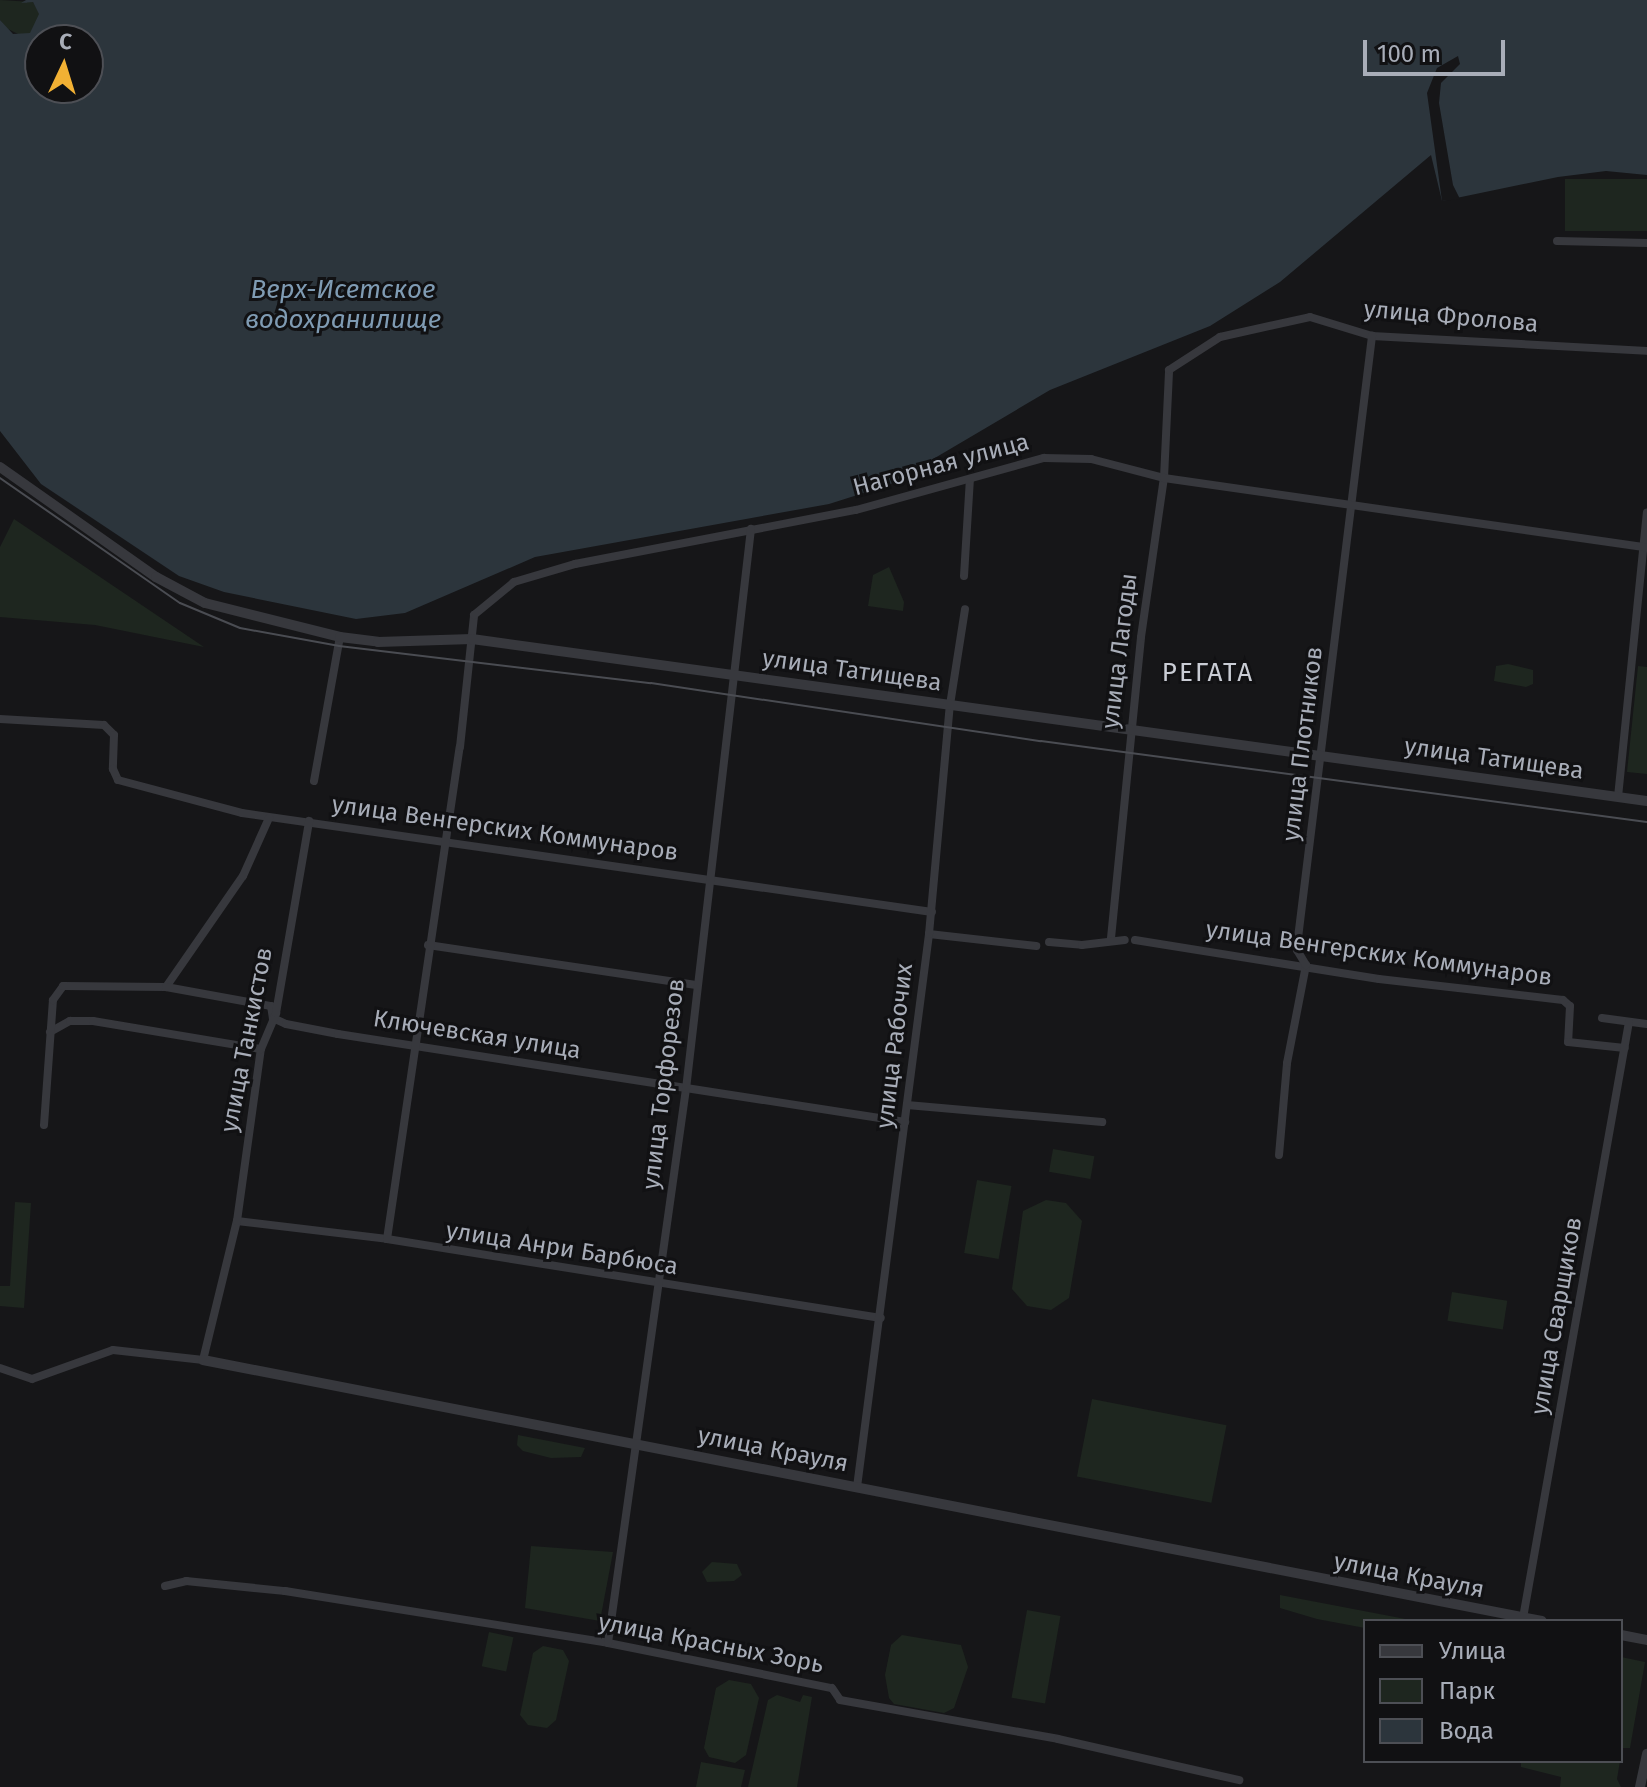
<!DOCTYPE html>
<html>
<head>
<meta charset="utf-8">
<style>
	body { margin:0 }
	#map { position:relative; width:1647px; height:1787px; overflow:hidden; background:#161618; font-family:"Fira Sans",sans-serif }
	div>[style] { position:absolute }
	.green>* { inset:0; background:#1e261f; transform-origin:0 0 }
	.water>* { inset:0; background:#2c353c }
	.pier>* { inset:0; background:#161618 }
	.minor>* { height:8px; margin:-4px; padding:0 4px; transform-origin:4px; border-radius:4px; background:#37383d }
	.tertiary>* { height:10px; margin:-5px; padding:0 5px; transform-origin:5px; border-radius:5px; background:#37383d }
	.tram>* { height:2px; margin:-1px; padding:0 1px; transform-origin:1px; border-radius:1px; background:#4a4c52 }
	span { translate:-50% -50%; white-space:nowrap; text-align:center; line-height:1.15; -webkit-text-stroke:6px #111113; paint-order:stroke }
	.street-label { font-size:24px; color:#a8adb8 }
	.water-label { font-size:26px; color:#7f9bb3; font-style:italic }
	.neighbourhood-label { font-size:26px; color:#c9ccd4; letter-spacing:2px }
	.legend { position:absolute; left:1363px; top:1619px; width:260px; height:144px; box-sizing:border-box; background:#111113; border:2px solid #4d4f55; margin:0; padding:10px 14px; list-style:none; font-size:24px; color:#a8adb8 }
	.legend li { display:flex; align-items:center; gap:16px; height:40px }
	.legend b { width:40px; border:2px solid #4d4f55 }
	.north { position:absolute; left:24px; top:24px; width:80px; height:80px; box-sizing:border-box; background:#111113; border:2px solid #4d4f55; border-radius:50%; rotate:4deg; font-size:22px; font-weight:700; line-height:32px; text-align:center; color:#a8adb8 }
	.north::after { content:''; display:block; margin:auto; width:28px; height:36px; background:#f2b134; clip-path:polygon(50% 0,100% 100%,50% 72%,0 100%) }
	.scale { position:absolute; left:1363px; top:40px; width:142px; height:36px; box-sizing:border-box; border:4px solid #a8adb8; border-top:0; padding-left:10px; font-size:24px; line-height:28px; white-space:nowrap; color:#a8adb8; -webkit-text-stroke:6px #111113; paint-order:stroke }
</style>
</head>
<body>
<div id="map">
	<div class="green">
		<i style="clip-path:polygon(0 0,33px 2px,40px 14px,31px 33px,24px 37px,6px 28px,0 20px)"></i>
		<i style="left:1565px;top:179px;width:82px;height:52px"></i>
		<i style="clip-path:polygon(14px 519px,204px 647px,95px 625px,0 617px,0 547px)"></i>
		<i style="clip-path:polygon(889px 567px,904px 602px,903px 611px,868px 606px,873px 575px)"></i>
		<i style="clip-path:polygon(1508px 664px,1533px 670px,1533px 684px,1526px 687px,1494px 681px,1496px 666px)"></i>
		<i style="clip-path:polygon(1638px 666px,1647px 667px,1647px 774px,1627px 772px)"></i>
		<i style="left:1053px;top:1149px;width:42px;height:23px;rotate:10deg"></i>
		<i style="left:977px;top:1180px;width:35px;height:74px;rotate:10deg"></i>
		<i style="clip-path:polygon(1046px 1200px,1066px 1203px,1082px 1221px,1069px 1298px,1051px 1310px,1027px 1306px,1012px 1289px,1023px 1211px)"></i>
		<i style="clip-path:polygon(15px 1202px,31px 1203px,24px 1308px,0 1306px,0 1286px,10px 1286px)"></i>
		<i style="left:1452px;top:1292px;width:56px;height:29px;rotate:9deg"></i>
		<i style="left:1092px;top:1399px;width:137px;height:79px;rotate:11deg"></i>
		<i style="clip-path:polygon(518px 1435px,585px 1448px,581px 1457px,551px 1458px,523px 1451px,517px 1445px)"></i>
		<i style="clip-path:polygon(531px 1546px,613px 1552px,600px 1621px,525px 1608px)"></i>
		<i style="clip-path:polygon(712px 1562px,737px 1564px,742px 1575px,734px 1581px,707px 1582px,702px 1572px)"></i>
		<i style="clip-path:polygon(1280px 1595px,1416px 1621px,1365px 1621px,1365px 1628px,1317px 1619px,1280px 1608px)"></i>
		<i style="left:1027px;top:1610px;width:34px;height:89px;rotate:10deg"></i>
		<i style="left:489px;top:1632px;width:25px;height:35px;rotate:12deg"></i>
		<i style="clip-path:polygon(902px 1635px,961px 1645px,968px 1667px,954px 1708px,944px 1713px,894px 1704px,889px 1698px,885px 1675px,891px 1645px)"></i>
		<i style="clip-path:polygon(543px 1646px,563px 1650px,569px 1661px,556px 1720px,547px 1728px,528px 1725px,520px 1715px,533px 1653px)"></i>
		<i style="clip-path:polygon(1621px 1657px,1645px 1662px,1630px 1748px,1623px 1748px,1621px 1756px)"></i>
		<i style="clip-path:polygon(729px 1680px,751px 1684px,759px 1698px,746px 1755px,735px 1763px,709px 1757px,704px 1748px,716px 1688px)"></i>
		<i style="clip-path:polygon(777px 1695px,800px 1702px,803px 1695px,812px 1697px,797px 1787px,748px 1787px,768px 1700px)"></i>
		<i style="clip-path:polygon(1521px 1761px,1620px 1761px,1617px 1779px,1621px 1787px,1560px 1787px,1561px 1777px,1521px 1767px)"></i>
		<i style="clip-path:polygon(701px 1762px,745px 1770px,741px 1787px,696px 1787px)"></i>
	</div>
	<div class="water">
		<i style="clip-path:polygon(evenodd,26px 0,1647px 0,1647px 175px,1606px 171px,1558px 177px,1442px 201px,1431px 155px,1280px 282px,1210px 326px,1050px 390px,889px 485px,829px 504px,535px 557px,405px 613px,356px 619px,224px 592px,179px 576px,41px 484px,0 431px,0 20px,13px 34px,30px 33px,39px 14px,33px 2px,21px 3px,26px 0,40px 40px,88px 40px,88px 88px,40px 88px,40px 40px)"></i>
	</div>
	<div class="pier">
		<i style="clip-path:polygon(1458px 56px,1460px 64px,1441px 83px,1439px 103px,1453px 185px,1460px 199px,1442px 201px,1427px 93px,1437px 68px)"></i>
	</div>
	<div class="minor">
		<i style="left:1557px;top:241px;width:90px;rotate:1.3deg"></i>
		<i style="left:964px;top:576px;width:97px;rotate:-86.5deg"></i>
		<i style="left:0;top:719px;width:104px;rotate:3.3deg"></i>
		<i style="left:104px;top:725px;width:14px;rotate:45deg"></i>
		<i style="left:114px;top:735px;width:34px;rotate:92deg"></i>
		<i style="left:113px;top:769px;width:12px;rotate:66deg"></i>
		<i style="left:118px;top:780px;width:128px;rotate:14.9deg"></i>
		<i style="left:242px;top:813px;width:697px;rotate:8.16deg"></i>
		<i style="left:314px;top:781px;width:146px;rotate:-79.8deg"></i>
		<i style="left:1618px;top:797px;width:286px;rotate:-84.2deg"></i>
		<i style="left:929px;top:934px;width:108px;rotate:6.4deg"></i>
		<i style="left:1111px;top:938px;width:302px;rotate:-84.3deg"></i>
		<i style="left:1141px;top:637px;width:161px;rotate:-81.8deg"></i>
		<i style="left:1164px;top:478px;width:108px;rotate:-87.3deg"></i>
		<i style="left:1169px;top:370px;width:61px;rotate:-32.9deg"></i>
		<i style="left:1220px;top:337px;width:92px;rotate:-12.5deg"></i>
		<i style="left:1310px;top:317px;width:65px;rotate:17deg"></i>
		<i style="left:1372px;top:336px;width:275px;rotate:3.1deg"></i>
		<i style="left:1135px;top:940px;width:247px;rotate:9.1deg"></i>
		<i style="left:1379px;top:979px;width:185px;rotate:6.5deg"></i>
		<i style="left:1563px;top:1000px;width:9px;rotate:41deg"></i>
		<i style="left:1570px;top:1006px;width:36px;rotate:93deg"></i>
		<i style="left:1568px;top:1042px;width:57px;rotate:6deg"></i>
		<i style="left:1049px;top:942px;width:33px;rotate:5deg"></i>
		<i style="left:1082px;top:945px;width:43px;rotate:-6.6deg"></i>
		<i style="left:428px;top:945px;width:271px;rotate:8.5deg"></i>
		<i style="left:166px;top:987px;width:135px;rotate:-55.3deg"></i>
		<i style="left:243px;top:876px;width:64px;rotate:-65.9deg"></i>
		<i style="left:1602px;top:1018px;width:45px;rotate:7.6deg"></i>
		<i style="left:50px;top:1032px;width:23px;rotate:-29deg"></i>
		<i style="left:70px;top:1021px;width:23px"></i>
		<i style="left:93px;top:1021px;width:170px;rotate:9.5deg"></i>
		<i style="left:907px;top:1105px;width:196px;rotate:5deg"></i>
		<i style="left:44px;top:1125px;width:125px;rotate:-85.9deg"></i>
		<i style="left:53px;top:1000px;width:17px;rotate:-54deg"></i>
		<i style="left:63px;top:986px;width:103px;rotate:0.6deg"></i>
		<i style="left:166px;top:987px;width:107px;rotate:10.3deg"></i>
		<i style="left:271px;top:1006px;width:12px;rotate:81deg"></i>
		<i style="left:273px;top:1018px;width:14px;rotate:25deg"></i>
		<i style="left:286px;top:1024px;width:53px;rotate:10.9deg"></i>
		<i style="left:338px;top:1034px;width:574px;rotate:8.82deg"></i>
		<i style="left:1279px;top:1155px;width:92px;rotate:-85deg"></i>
		<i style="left:1287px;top:1063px;width:100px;rotate:-79deg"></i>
		<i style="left:1306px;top:965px;width:17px;rotate:-121deg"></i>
		<i style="left:1297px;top:950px;width:12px;rotate:-85deg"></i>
		<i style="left:1298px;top:938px;width:607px;rotate:-82.99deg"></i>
		<i style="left:237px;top:1221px;width:151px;rotate:6.8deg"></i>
		<i style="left:387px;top:1239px;width:500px;rotate:9.09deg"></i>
		<i style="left:387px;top:1239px;width:497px;rotate:-81.6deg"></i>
		<i style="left:460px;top:747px;width:133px;rotate:-83.9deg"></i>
		<i style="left:474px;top:615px;width:52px;rotate:-39.5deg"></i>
		<i style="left:514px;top:582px;width:64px;rotate:-16.4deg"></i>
		<i style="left:575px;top:564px;width:286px;rotate:-10.9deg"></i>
		<i style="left:856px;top:510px;width:195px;rotate:-15.5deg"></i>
		<i style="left:1044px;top:458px;width:47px;rotate:1.2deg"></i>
		<i style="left:1091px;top:459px;width:75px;rotate:14.6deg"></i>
		<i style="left:1164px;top:478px;width:488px;rotate:8.2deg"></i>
		<i style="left:0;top:1368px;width:34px;rotate:19deg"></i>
		<i style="left:32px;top:1379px;width:86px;rotate:-19.7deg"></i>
		<i style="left:113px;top:1350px;width:91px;rotate:6.3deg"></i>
		<i style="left:203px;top:1360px;width:143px;rotate:-76.3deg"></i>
		<i style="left:237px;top:1221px;width:174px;rotate:-82.1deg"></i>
		<i style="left:261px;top:1049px;width:39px;rotate:-67deg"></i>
		<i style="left:276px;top:1013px;width:195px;rotate:-80.2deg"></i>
		<i style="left:857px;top:1487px;width:558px;rotate:-82.58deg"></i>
		<i style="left:929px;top:934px;width:230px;rotate:-84.8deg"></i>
		<i style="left:950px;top:705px;width:97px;rotate:-81.1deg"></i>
		<i style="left:165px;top:1586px;width:22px;rotate:-13deg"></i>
		<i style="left:186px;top:1581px;width:100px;rotate:5.8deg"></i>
		<i style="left:285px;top:1591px;width:327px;rotate:9.1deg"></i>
		<i style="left:608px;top:1643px;width:228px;rotate:11.4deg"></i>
		<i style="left:832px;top:1688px;width:14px;rotate:56deg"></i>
		<i style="left:840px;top:1700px;width:221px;rotate:10.1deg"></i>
		<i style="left:1058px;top:1739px;width:186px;rotate:12.8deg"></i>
		<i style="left:1523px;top:1618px;width:605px;rotate:-79.92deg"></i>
		<i style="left:608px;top:1643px;width:559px;rotate:-81.99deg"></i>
		<i style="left:686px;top:1089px;width:564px;rotate:-83.38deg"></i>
	</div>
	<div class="tertiary">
		<i style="left:0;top:467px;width:191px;rotate:35.2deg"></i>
		<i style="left:156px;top:577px;width:55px;rotate:28deg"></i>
		<i style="left:205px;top:603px;width:139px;rotate:14.1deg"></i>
		<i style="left:340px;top:637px;width:38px;rotate:7deg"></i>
		<i style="left:378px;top:642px;width:94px;rotate:-1.8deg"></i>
		<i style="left:472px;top:639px;width:1186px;rotate:7.85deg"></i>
		<i style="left:203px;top:1360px;width:1364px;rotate:11.03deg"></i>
		<i style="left:1621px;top:1635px;width:26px;rotate:11deg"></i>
		<i style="left:1640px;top:1787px;width:34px;rotate:-78deg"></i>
	</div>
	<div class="tram">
		<i style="left:0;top:478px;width:219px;rotate:34.8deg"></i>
		<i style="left:180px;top:603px;width:65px;rotate:22.6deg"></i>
		<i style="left:240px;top:628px;width:101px;rotate:10.3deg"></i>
		<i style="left:339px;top:646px;width:314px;rotate:6.8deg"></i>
		<i style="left:651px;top:683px;width:394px;rotate:8.5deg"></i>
		<i style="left:1041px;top:741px;width:611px;rotate:7.61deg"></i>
	</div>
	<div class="street-label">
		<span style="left:1451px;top:317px;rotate:5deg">улица Фролова</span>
		<span style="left:941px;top:465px;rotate:-15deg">Нагорная улица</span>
		<span style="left:1120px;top:651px;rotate:-83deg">улица Лагоды</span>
		<span style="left:852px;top:671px;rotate:8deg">улица Татищева</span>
		<span style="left:1303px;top:744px;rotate:-83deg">улица Плотников</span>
		<span style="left:1494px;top:759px;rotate:8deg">улица Татищева</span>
		<span style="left:505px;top:829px;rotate:8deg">улица Венгерских Коммунаров</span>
		<span style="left:1379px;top:954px;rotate:8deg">улица Венгерских Коммунаров</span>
		<span style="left:477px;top:1035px;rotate:9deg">Ключевская улица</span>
		<span style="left:247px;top:1040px;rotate:-79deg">улица Танкистов</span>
		<span style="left:895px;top:1046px;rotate:-83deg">улица Рабочих</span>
		<span style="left:664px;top:1084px;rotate:-83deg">улица Торфорезов</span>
		<span style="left:562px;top:1249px;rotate:9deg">улица Анри Барбюса</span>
		<span style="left:1557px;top:1316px;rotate:-80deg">улица Сварщиков</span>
		<span style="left:773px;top:1450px;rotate:11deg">улица Крауля</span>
		<span style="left:1409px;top:1576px;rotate:11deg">улица Крауля</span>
		<span style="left:711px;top:1644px;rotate:11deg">улица Красных Зорь</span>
	</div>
	<div class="water-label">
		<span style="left:343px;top:305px">Верх-Исетское<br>водохранилище</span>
	</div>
	<div class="neighbourhood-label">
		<span style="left:1208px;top:673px">РЕГАТА</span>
	</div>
	<ul class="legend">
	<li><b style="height:10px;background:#37383d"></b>Улица</li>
	<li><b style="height:22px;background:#1e261f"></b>Парк</li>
	<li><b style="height:22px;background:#2c353c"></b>Вода</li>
	</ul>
	<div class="north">С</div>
	<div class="scale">100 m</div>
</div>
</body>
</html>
